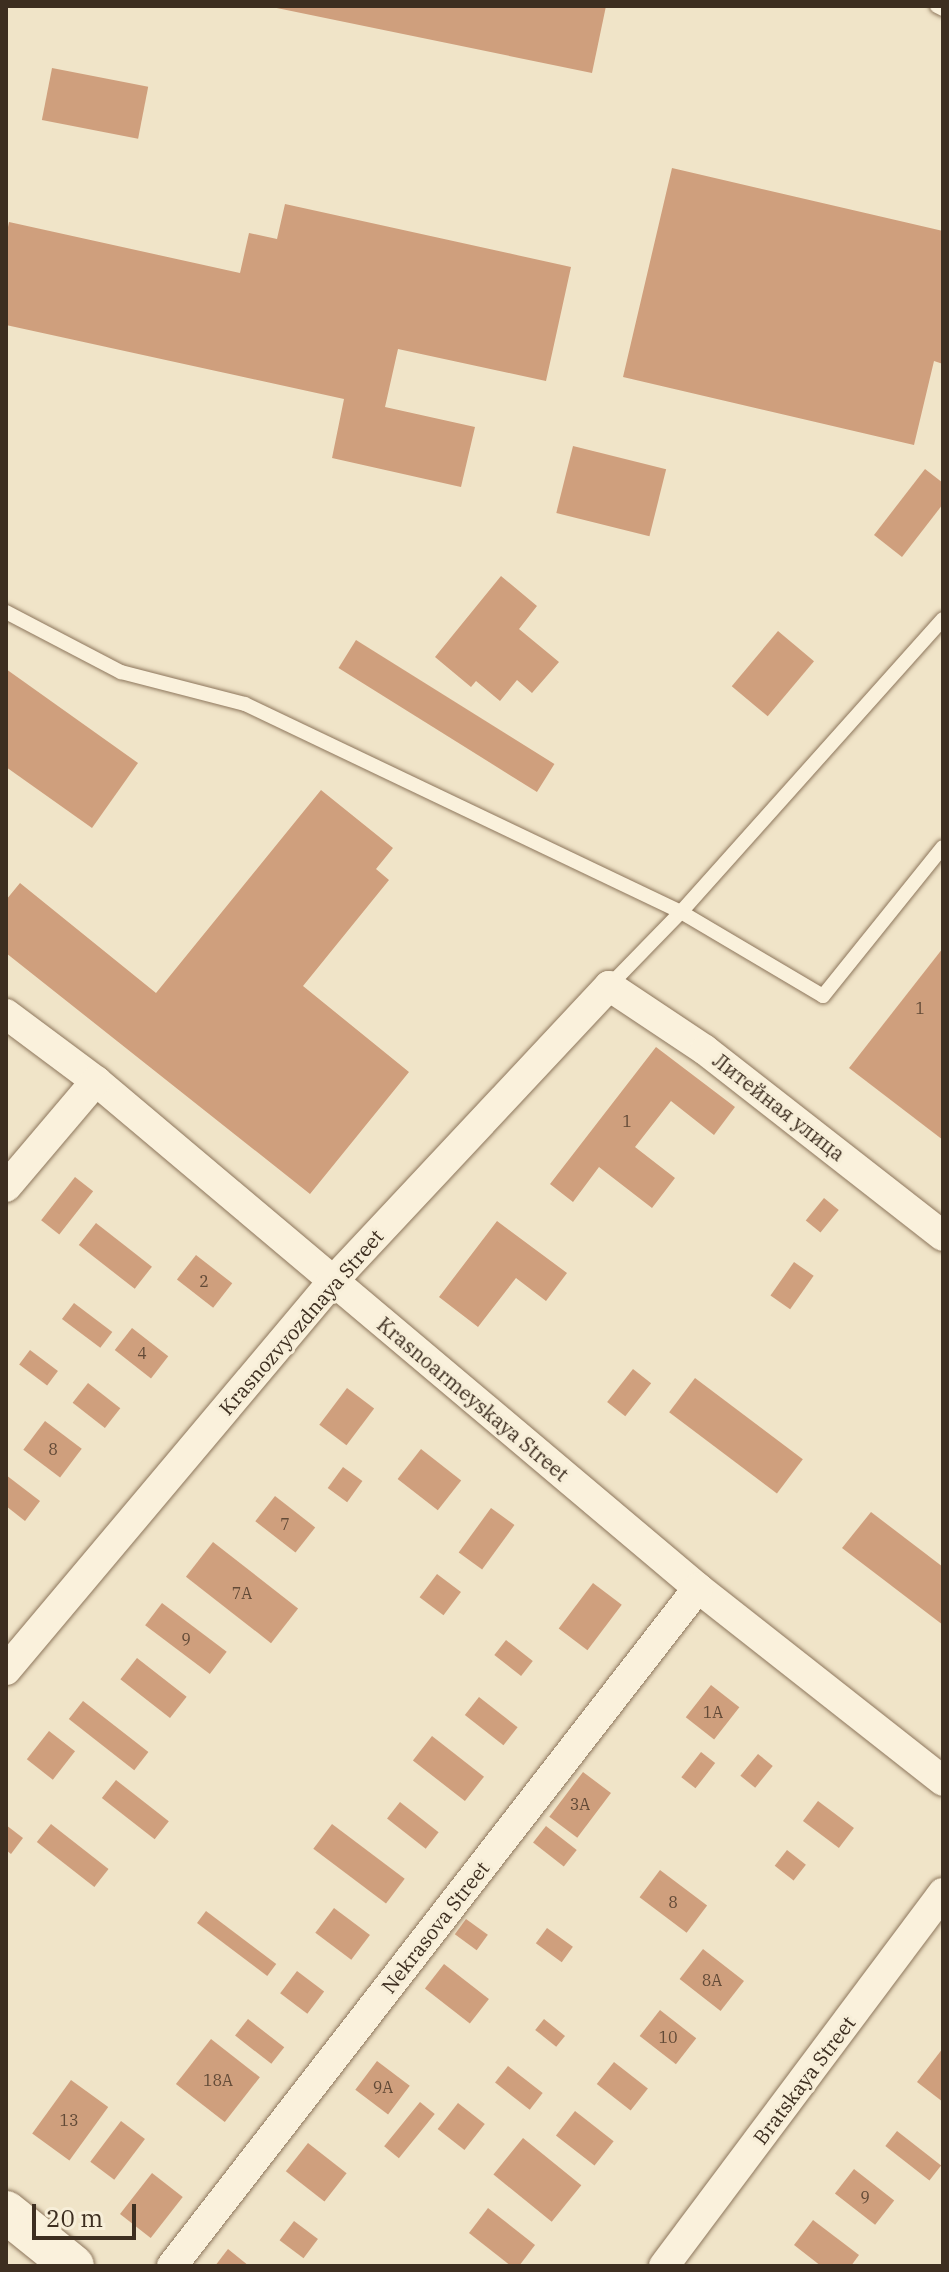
<!DOCTYPE html>
<html>
<head>
<meta charset="utf-8">
<style>
	body { margin:0 }
	#map { position:relative; width:949px; height:2272px; overflow:hidden; background:#f0e4c8; font-family:"IBM Plex Serif",serif }
	div>[style] { position:absolute }
	.building>* { inset:0; background:#cf9f7d; transform-origin:0 0 }
	.roads { filter:drop-shadow(0 0 2px #8d765c) drop-shadow(0 0 2px #8d765c) }
	.lane>* { height:14px; margin:-7px; padding:0 7px; transform-origin:7px; border-radius:7px; background:#faf1dc }
	.street>* { height:30px; margin:-15px; padding:0 15px; transform-origin:15px; border-radius:15px; background:#faf1dc }
	.secondary>* { height:42px; margin:-21px; padding:0 21px; transform-origin:21px; border-radius:21px; background:#faf1dc }
	span { translate:-50% -50%; white-space:nowrap; text-align:center; line-height:1.15; -webkit-text-stroke:6px #f7eed8; paint-order:stroke }
	.number-label { font-size:16px; color:#624a37 }
	.number-label span { -webkit-text-stroke-width:0 }
	.street-label { font-size:20px; color:#3d2e20 }
	.frame { position:absolute; inset:0; border:8px solid #3d2e20; pointer-events:none }
	.scale { position:absolute; left:32px; top:2204px; width:104px; height:36px; box-sizing:border-box; border:4px solid #3d2e20; border-top:0; padding-left:10px; font-size:24px; line-height:28px; white-space:nowrap; color:#3d2e20; -webkit-text-stroke:6px #f7eed8; paint-order:stroke }
</style>
</head>
<body>
<div id="map">
	<div class="building">
		<i style="clip-path:polygon(267px 6px,606px 6px,592px 73px)"></i>
		<i style="left:52px;top:68px;width:98px;height:53px;rotate:11deg"></i>
		<i style="clip-path:polygon(672px 168px,943px 231px,943px 364px,934px 361px,914px 445px,623px 377px)"></i>
		<i style="clip-path:polygon(285px 204px,571px 267px,546px 381px,398px 349px,385px 407px,475px 427px,461px 487px,332px 458px,344px 399px,6px 325px,6px 237px,9px 222px,240px 273px,249px 233px,277px 239px)"></i>
		<i style="left:573px;top:446px;width:96px;height:69px;rotate:14deg"></i>
		<i style="clip-path:polygon(925px 469px,943px 483px,943px 504px,902px 557px,874px 535px)"></i>
		<i style="clip-path:polygon(501px 576px,537px 606px,519px 629px,559px 662px,532px 693px,517px 680px,500px 701px,476px 681px,471px 687px,435px 657px)"></i>
		<i style="left:778px;top:631px;width:47px;height:72px;rotate:40deg"></i>
		<i style="left:356px;top:640px;width:234px;height:33px;rotate:32deg"></i>
		<i style="clip-path:polygon(6px 669px,138px 763px,92px 828px,6px 767px)"></i>
		<i style="clip-path:polygon(321px 790px,393px 848px,376px 869px,389px 880px,303px 986px,409px 1072px,310px 1194px,6px 953px,6px 900px,20px 883px,156px 993px)"></i>
		<i style="clip-path:polygon(943px 948px,943px 1140px,849px 1068px)"></i>
		<i style="clip-path:polygon(656px 1047px,735px 1107px,714px 1135px,671px 1101px,635px 1147px,675px 1178px,652px 1208px,599px 1167px,573px 1202px,550px 1184px)"></i>
		<i style="left:75px;top:1177px;width:23px;height:55px;rotate:38deg"></i>
		<i style="left:824px;top:1198px;width:19px;height:29px;rotate:39deg"></i>
		<i style="clip-path:polygon(497px 1221px,567px 1273px,546px 1301px,516px 1278px,478px 1327px,439px 1297px)"></i>
		<i style="left:96px;top:1223px;width:71px;height:28px;rotate:38deg"></i>
		<i style="left:196px;top:1255px;width:46px;height:31px;rotate:38deg"></i>
		<i style="left:794px;top:1262px;width:24px;height:41px;rotate:35deg"></i>
		<i style="left:74px;top:1303px;width:48px;height:20px;rotate:37deg"></i>
		<i style="left:132px;top:1328px;width:46px;height:28px;rotate:38deg"></i>
		<i style="left:30px;top:1350px;width:35px;height:18px;rotate:37deg"></i>
		<i style="left:633px;top:1369px;width:23px;height:42px;rotate:38deg"></i>
		<i style="left:695px;top:1378px;width:135px;height:43px;rotate:37deg"></i>
		<i style="left:88px;top:1383px;width:41px;height:25px;rotate:38deg"></i>
		<i style="left:347px;top:1388px;width:34px;height:46px;rotate:37deg"></i>
		<i style="left:45px;top:1421px;width:46px;height:36px;rotate:37deg"></i>
		<i style="left:421px;top:1449px;width:51px;height:38px;rotate:38deg"></i>
		<i style="left:343px;top:1467px;width:24px;height:26px;rotate:36deg"></i>
		<i style="clip-path:polygon(6px 1475px,40px 1501px,25px 1521px,6px 1506px)"></i>
		<i style="left:275px;top:1496px;width:51px;height:32px;rotate:38deg"></i>
		<i style="left:491px;top:1508px;width:29px;height:55px;rotate:36deg"></i>
		<i style="clip-path:polygon(871px 1512px,943px 1567px,943px 1625px,842px 1548px)"></i>
		<i style="left:213px;top:1542px;width:108px;height:44px;rotate:38deg"></i>
		<i style="left:437px;top:1574px;width:30px;height:29px;rotate:37deg"></i>
		<i style="left:593px;top:1583px;width:36px;height:57px;rotate:37deg"></i>
		<i style="left:162px;top:1603px;width:81px;height:28px;rotate:37deg"></i>
		<i style="left:506px;top:1640px;width:34px;height:19px;rotate:38deg"></i>
		<i style="left:137px;top:1658px;width:63px;height:27px;rotate:38deg"></i>
		<i style="left:711px;top:1685px;width:36px;height:41px;rotate:38deg"></i>
		<i style="left:479px;top:1697px;width:49px;height:23px;rotate:38deg"></i>
		<i style="left:83px;top:1701px;width:83px;height:23px;rotate:38deg"></i>
		<i style="left:49px;top:1731px;width:33px;height:36px;rotate:38deg"></i>
		<i style="left:432px;top:1736px;width:66px;height:31px;rotate:38deg"></i>
		<i style="left:701px;top:1752px;width:18px;height:32px;rotate:38deg"></i>
		<i style="left:758px;top:1754px;width:19px;height:28px;rotate:39deg"></i>
		<i style="left:583px;top:1772px;width:35px;height:56px;rotate:37deg"></i>
		<i style="left:116px;top:1780px;width:67px;height:23px;rotate:38deg"></i>
		<i style="left:818px;top:1801px;width:45px;height:25px;rotate:37deg"></i>
		<i style="left:400px;top:1802px;width:49px;height:21px;rotate:38deg"></i>
		<i style="left:51px;top:1824px;width:73px;height:23px;rotate:38deg"></i>
		<i style="left:332px;top:1824px;width:91px;height:31px;rotate:37deg"></i>
		<i style="clip-path:polygon(6px 1825px,23px 1838px,11px 1854px,6px 1850px)"></i>
		<i style="left:546px;top:1826px;width:39px;height:21px;rotate:38deg"></i>
		<i style="left:787px;top:1850px;width:24px;height:20px;rotate:38deg"></i>
		<i style="left:660px;top:1870px;width:59px;height:34px;rotate:37deg"></i>
		<i style="left:334px;top:1908px;width:45px;height:31px;rotate:37deg"></i>
		<i style="left:206px;top:1911px;width:88px;height:15px;rotate:37deg"></i>
		<i style="left:466px;top:1919px;width:27px;height:19px;rotate:36deg"></i>
		<i style="left:547px;top:1928px;width:32px;height:19px;rotate:36deg"></i>
		<i style="left:703px;top:1949px;width:52px;height:38px;rotate:38deg"></i>
		<i style="left:444px;top:1964px;width:57px;height:31px;rotate:38deg"></i>
		<i style="left:297px;top:1971px;width:34px;height:28px;rotate:37deg"></i>
		<i style="left:660px;top:2010px;width:46px;height:33px;rotate:38deg"></i>
		<i style="left:248px;top:2019px;width:46px;height:21px;rotate:38deg"></i>
		<i style="left:544px;top:2019px;width:27px;height:14px;rotate:39deg"></i>
		<i style="left:211px;top:2039px;width:62px;height:57px;rotate:38deg"></i>
		<i style="clip-path:polygon(943px 2048px,943px 2102px,917px 2082px)"></i>
		<i style="left:377px;top:2061px;width:41px;height:36px;rotate:37deg"></i>
		<i style="left:614px;top:2062px;width:43px;height:28px;rotate:38deg"></i>
		<i style="left:508px;top:2066px;width:44px;height:21px;rotate:38deg"></i>
		<i style="left:71px;top:2080px;width:46px;height:66px;rotate:36deg"></i>
		<i style="left:420px;top:2102px;width:19px;height:57px;rotate:39deg"></i>
		<i style="left:458px;top:2103px;width:34px;height:33px;rotate:38deg"></i>
		<i style="left:575px;top:2111px;width:49px;height:31px;rotate:38deg"></i>
		<i style="left:121px;top:2121px;width:30px;height:51px;rotate:37deg"></i>
		<i style="left:897px;top:2131px;width:56px;height:19px;rotate:38deg"></i>
		<i style="left:523px;top:2138px;width:75px;height:47px;rotate:39deg"></i>
		<i style="left:308px;top:2143px;width:49px;height:36px;rotate:38deg"></i>
		<i style="left:854px;top:2169px;width:51px;height:31px;rotate:38deg"></i>
		<i style="left:152px;top:2173px;width:39px;height:52px;rotate:38deg"></i>
		<i style="clip-path:polygon(488px 2208px,535px 2245px,519px 2266px,511px 2266px,469px 2233px)"></i>
		<i style="clip-path:polygon(813px 2220px,859px 2255px,851px 2266px,821px 2266px,794px 2245px)"></i>
		<i style="left:294px;top:2221px;width:30px;height:24px;rotate:37deg"></i>
		<i style="clip-path:polygon(228px 2249px,249px 2266px,215px 2266px)"></i>
	</div>
	<div class="roads">
		<div class="lane">
			<i style="left:937px;top:6px;width:7px;rotate:27deg"></i>
			<i style="left:6px;top:612px;width:130px;rotate:27.6deg"></i>
			<i style="left:121px;top:672px;width:128px;rotate:14.5deg"></i>
			<i style="left:245px;top:704px;width:483px;rotate:25.5deg"></i>
			<i style="left:681px;top:912px;width:165px;rotate:30.6deg"></i>
			<i style="left:823px;top:996px;width:191px;rotate:-51.2deg"></i>
			<i style="left:609px;top:986px;width:103px;rotate:-45.8deg"></i>
			<i style="left:681px;top:912px;width:393px;rotate:-48.2deg"></i>
		</div>
		<div class="street">
			<i style="left:6px;top:1014px;width:112px;rotate:36.7deg"></i>
			<i style="left:96px;top:1081px;width:787px;rotate:40.1deg"></i>
			<i style="left:698px;top:1588px;width:312px;rotate:38.2deg"></i>
			<i style="left:6px;top:1187px;width:139px;rotate:-49.7deg"></i>
			<i style="left:6px;top:1670px;width:508px;rotate:-49.95deg"></i>
			<i style="left:333px;top:1281px;width:404px;rotate:-46.9deg"></i>
			<i style="left:609px;top:986px;width:115px;rotate:33.7deg"></i>
			<i style="left:705px;top:1050px;width:302px;rotate:38deg"></i>
			<i style="left:172px;top:2266px;width:858px;rotate:-52.2deg"></i>
			<i style="left:664px;top:2266px;width:466px;rotate:-53.2deg"></i>
		</div>
		<div class="secondary">
			<i style="left:6px;top:2212px;width:86px;rotate:38.9deg"></i>
		</div>
	</div>
	<div class="number-label">
		<span style="left:920px;top:1008px">1</span>
		<span style="left:627px;top:1121px">1</span>
		<span style="left:204px;top:1281px">2</span>
		<span style="left:142px;top:1353px">4</span>
		<span style="left:53px;top:1449px">8</span>
		<span style="left:285px;top:1524px">7</span>
		<span style="left:242px;top:1593px">7А</span>
		<span style="left:186px;top:1639px">9</span>
		<span style="left:713px;top:1712px">1А</span>
		<span style="left:580px;top:1804px">3А</span>
		<span style="left:673px;top:1902px">8</span>
		<span style="left:712px;top:1980px">8А</span>
		<span style="left:668px;top:2037px">10</span>
		<span style="left:218px;top:2080px">18А</span>
		<span style="left:383px;top:2087px">9А</span>
		<span style="left:69px;top:2120px">13</span>
		<span style="left:865px;top:2197px">9</span>
	</div>
	<div class="street-label">
		<span style="left:779px;top:1107px;rotate:38deg">Литейная улица</span>
		<span style="left:301px;top:1322px;rotate:-49deg">Krasnozvyozdnaya Street</span>
		<span style="left:473px;top:1399px;rotate:40deg">Krasnoarmeyskaya Street</span>
		<span style="left:435px;top:1927px;rotate:-52deg">Nekrasova Street</span>
		<span style="left:804px;top:2080px;rotate:-53deg">Bratskaya Street</span>
	</div>
	<div class="frame"></div>
	<div class="scale">20 m</div>
</div>
</body>
</html>
